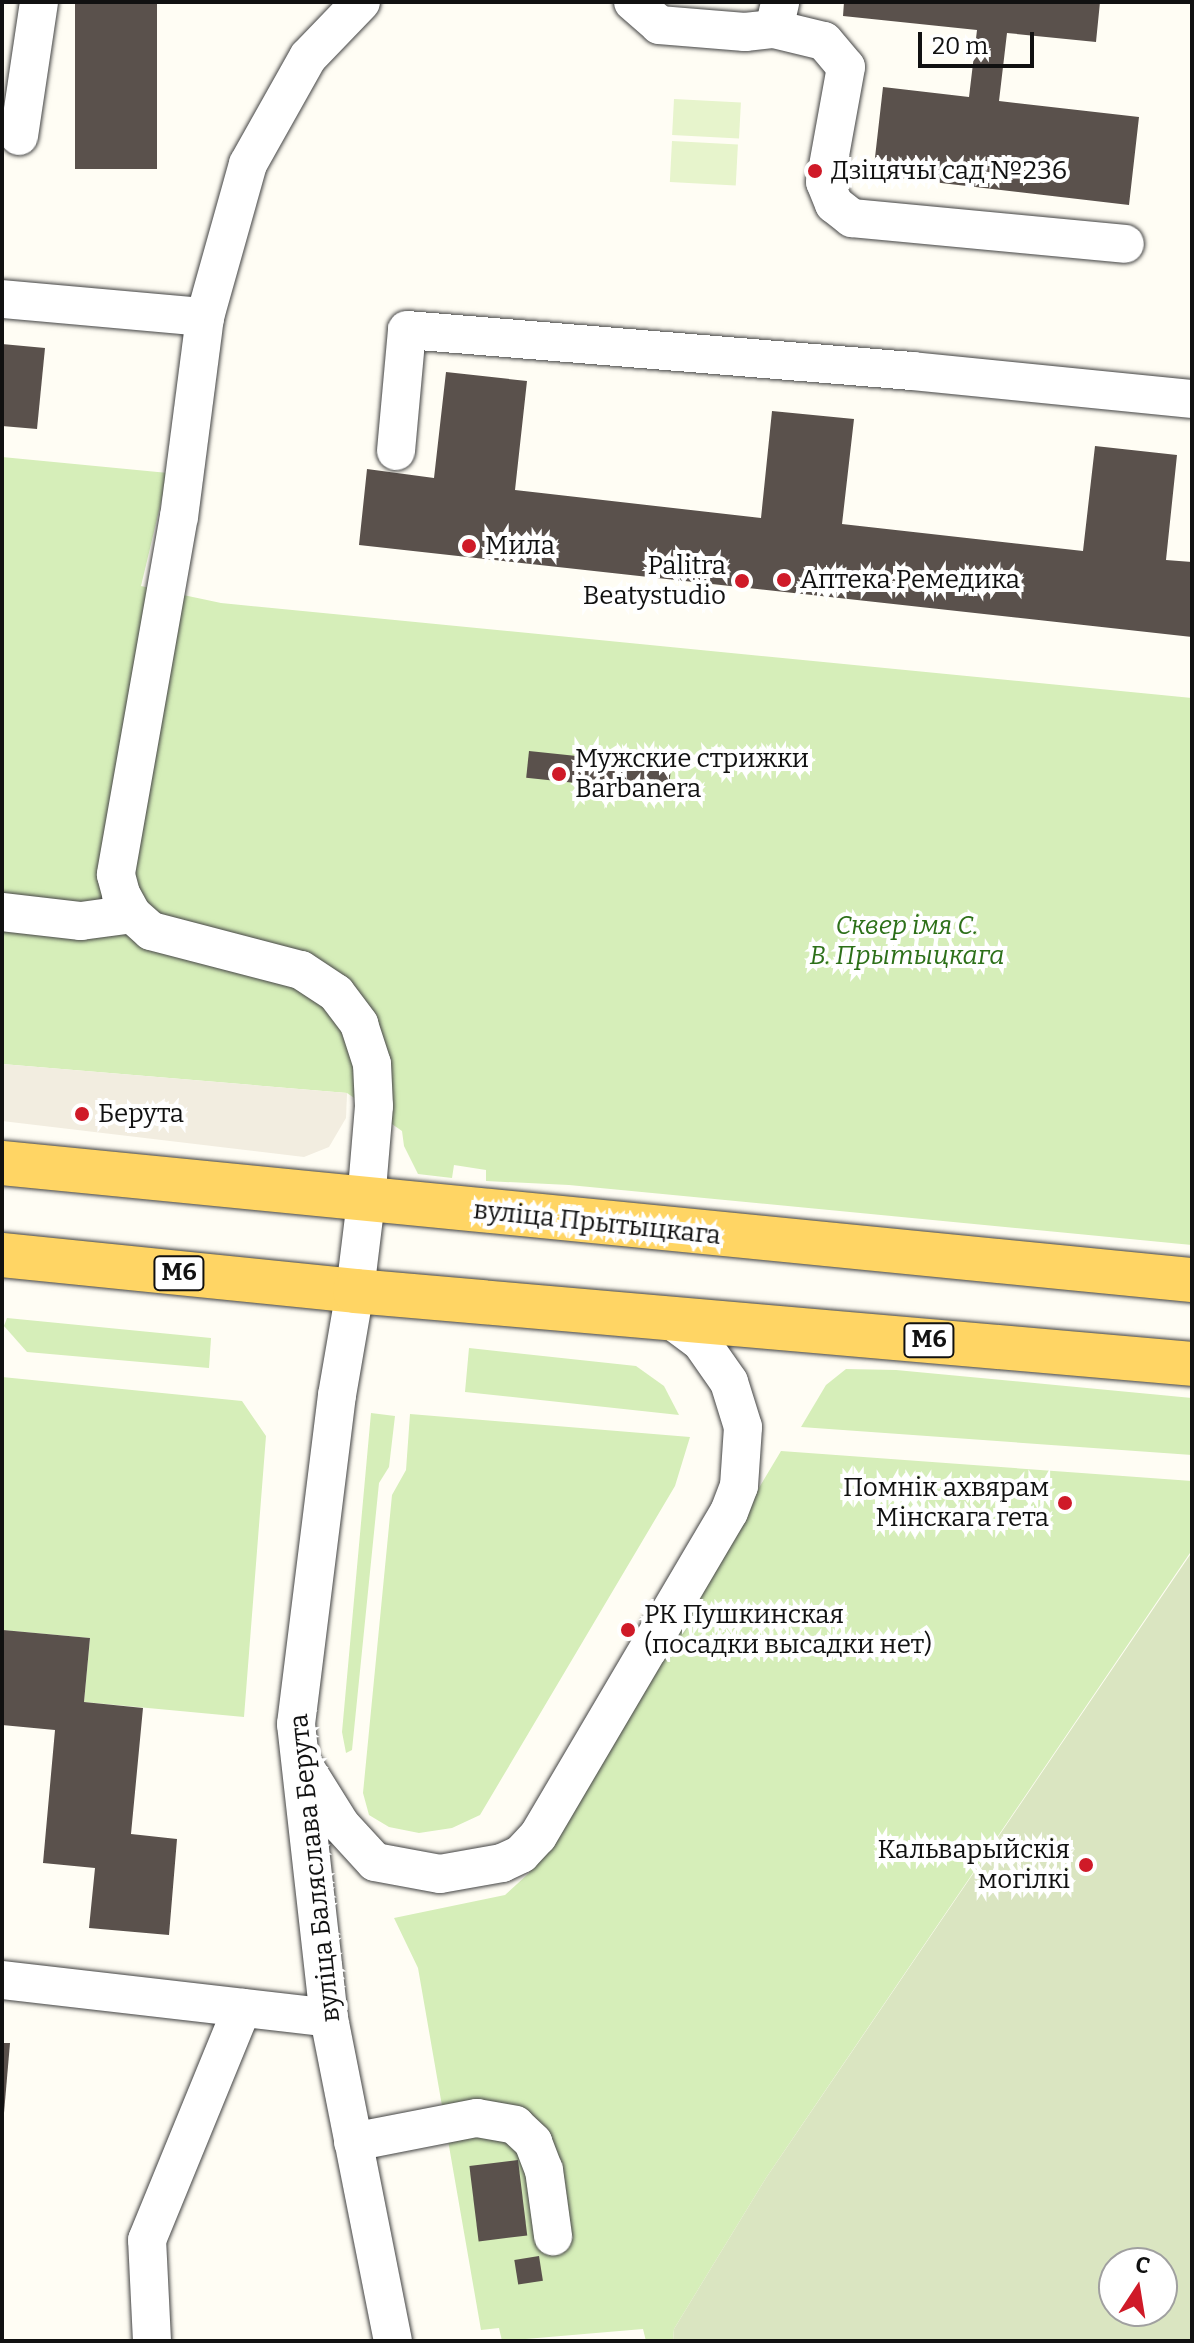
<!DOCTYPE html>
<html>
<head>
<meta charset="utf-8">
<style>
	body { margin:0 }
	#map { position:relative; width:1194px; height:2343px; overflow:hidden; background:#fffdf4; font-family:Bitter,serif }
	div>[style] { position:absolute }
	.green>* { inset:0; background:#d6eeb9 }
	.cemetery>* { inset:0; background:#dae5c1 }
	.pitch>* { inset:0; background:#e7f4cc; transform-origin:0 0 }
	.plaza>* { inset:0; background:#f2ede0 }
	.building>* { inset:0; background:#5a514c; transform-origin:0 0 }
	.roads { filter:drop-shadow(0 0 2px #444) drop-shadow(0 0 2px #444) }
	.minor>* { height:38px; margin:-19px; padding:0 19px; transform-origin:19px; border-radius:19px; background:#fff }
	.major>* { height:44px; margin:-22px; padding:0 22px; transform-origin:22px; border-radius:22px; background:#ffd564 }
	.dots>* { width:22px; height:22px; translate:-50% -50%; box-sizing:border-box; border:4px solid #fff; border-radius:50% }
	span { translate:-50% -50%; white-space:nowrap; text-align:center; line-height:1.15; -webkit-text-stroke:8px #fff; paint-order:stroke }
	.shield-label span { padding:2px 6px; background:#fff; border:2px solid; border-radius:6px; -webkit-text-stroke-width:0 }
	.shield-label { font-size:24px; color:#111; font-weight:700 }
	.poi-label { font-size:26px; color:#111 }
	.left { translate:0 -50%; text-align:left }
	.right { translate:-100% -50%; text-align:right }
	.park-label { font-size:26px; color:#2d7019; font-style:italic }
	.street-label { font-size:26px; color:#111 }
	.frame { position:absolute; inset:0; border:4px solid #111; pointer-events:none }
	.north { position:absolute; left:1098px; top:2247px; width:80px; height:80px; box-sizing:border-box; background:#fff; border:2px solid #a0a0a0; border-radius:50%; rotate:12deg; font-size:22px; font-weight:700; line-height:32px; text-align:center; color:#111 }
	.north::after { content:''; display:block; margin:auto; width:28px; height:36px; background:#cf1a28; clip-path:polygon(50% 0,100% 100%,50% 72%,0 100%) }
	.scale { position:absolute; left:918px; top:32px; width:116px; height:36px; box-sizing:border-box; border:4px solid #111; border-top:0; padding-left:10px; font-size:24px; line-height:28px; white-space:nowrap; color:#111; -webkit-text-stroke:6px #fff; paint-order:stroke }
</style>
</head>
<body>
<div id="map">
	<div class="green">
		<i style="clip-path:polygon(2px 457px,168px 473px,141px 586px,221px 603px,1192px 698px,1192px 1245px,569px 1185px,486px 1181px,486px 1170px,454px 1165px,452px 1178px,418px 1174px,404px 1146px,402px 1131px,347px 1093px,2px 1064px)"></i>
		<i style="clip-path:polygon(7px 1318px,211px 1338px,209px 1368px,27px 1352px,4px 1326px)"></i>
		<i style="clip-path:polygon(469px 1348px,636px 1366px,664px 1386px,679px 1415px,465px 1392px)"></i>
		<i style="clip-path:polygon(846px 1369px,896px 1370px,1192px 1398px,1192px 1455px,801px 1427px,826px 1385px)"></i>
		<i style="clip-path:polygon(2px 1377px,242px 1401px,266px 1436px,244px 1717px,84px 1702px,90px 1638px,2px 1630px)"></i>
		<i style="clip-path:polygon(371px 1413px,395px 1416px,389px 1467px,379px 1483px,352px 1750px,346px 1753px,342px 1732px)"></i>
		<i style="clip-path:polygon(410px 1414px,690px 1437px,675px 1486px,480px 1815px,452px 1828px,419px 1833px,389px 1827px,369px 1815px,363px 1793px,392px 1495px,406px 1470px)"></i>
		<i style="clip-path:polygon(781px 1451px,1192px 1481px,1192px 1550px,766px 2178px,674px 2329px,673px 2341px,646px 2341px,643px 2329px,502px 2341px,499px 2328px,481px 2330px,418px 1968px,394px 1918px,505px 1895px,529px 1873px)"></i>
	</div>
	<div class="cemetery">
		<i style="clip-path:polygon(evenodd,1192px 1552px,1192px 2341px,673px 2341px,674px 2329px,766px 2178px,1192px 1552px,1114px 2263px,1162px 2263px,1162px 2311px,1114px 2311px,1114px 2263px)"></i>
	</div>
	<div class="pitch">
		<i style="left:674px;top:99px;width:67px;height:36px;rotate:3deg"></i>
		<i style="left:672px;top:141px;width:66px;height:41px;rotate:3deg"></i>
	</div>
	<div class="plaza">
		<i style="clip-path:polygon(2px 1064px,347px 1093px,346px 1118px,329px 1147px,304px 1157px,2px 1121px)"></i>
	</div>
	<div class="building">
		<i style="left:75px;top:2px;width:82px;height:167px"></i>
		<i style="clip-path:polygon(844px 2px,1100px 2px,1096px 42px,1007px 33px,999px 101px,1139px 117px,1129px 205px,873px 175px,883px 87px,969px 97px,977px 30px,843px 16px)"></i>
		<i style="clip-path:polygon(2px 344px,45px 348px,37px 429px,2px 426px)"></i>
		<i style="clip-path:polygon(446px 372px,527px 381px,515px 490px,761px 518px,772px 411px,854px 419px,842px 524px,1083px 551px,1095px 446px,1177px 455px,1166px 560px,1192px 562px,1192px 637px,359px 545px,367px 469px,434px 478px)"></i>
		<i style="left:529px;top:751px;width:143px;height:27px;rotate:6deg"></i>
		<i style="clip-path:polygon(3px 1630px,90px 1638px,84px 1702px,143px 1708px,131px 1834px,177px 1839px,169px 1935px,89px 1928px,95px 1868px,43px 1863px,55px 1730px,2px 1725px)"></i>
		<i style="clip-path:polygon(2px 2043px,10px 2043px,4px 2113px,2px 2113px)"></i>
		<i style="left:518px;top:2160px;width:76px;height:49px;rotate:83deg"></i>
		<i style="left:539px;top:2256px;width:25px;height:25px;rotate:81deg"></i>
	</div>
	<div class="roads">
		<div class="minor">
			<i style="left:361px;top:2px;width:76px;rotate:133.9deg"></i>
			<i style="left:308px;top:57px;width:123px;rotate:119.3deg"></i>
			<i style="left:248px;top:164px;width:159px;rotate:105.7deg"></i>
			<i style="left:205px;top:317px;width:201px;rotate:97.4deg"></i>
			<i style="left:179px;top:516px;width:364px;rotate:100deg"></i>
			<i style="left:116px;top:875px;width:20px;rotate:75deg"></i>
			<i style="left:121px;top:894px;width:23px;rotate:61deg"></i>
			<i style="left:132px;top:914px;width:25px;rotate:42deg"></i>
			<i style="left:151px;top:931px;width:155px;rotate:14.6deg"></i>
			<i style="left:301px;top:970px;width:42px;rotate:33.3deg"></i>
			<i style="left:336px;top:993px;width:39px;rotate:53deg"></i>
			<i style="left:359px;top:1024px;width:42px;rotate:72deg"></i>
			<i style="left:372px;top:1064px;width:42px;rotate:87.3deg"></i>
			<i style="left:374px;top:1106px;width:95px;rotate:94.8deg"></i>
			<i style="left:366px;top:1201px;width:91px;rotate:97deg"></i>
			<i style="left:355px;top:1291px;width:106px;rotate:99.8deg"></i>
			<i style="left:337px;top:1395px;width:332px;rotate:97.1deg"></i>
			<i style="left:296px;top:1724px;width:296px;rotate:83.6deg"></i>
			<i style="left:329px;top:2018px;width:329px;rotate:78.8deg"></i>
			<i style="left:633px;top:2px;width:35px;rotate:41deg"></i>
			<i style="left:659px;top:25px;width:86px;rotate:4.7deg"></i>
			<i style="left:745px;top:32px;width:29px;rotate:-6deg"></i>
			<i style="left:774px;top:29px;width:28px;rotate:-77deg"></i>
			<i style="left:774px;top:29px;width:51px;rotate:13.5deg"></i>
			<i style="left:824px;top:41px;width:34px;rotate:50deg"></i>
			<i style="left:846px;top:67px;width:117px;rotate:100.3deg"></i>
			<i style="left:825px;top:182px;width:24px;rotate:68deg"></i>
			<i style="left:834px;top:204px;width:23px;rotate:38deg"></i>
			<i style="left:852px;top:218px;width:274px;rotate:5.4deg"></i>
			<i style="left:19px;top:136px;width:135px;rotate:-81.5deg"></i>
			<i style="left:2px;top:299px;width:204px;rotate:5.1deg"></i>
			<i style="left:396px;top:451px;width:121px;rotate:-84.8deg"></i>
			<i style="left:407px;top:330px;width:507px;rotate:4.64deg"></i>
			<i style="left:912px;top:371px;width:281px;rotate:5.7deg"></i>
			<i style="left:2px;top:912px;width:80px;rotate:6.5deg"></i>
			<i style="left:81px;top:921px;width:51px;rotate:-7.8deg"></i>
			<i style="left:306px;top:1769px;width:66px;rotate:58deg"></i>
			<i style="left:341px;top:1825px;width:50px;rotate:47.4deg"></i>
			<i style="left:375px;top:1862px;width:66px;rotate:10.5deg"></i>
			<i style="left:440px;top:1874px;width:63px;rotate:-10.1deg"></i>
			<i style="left:502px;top:1863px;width:21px;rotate:-25deg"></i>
			<i style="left:521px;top:1854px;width:25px;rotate:-47deg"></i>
			<i style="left:538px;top:1836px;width:376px;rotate:-59.5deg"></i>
			<i style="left:729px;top:1512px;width:28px;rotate:-69deg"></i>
			<i style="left:739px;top:1486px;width:59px;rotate:-86.1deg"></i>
			<i style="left:743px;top:1427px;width:47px;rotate:-107.3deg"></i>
			<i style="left:729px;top:1382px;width:49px;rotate:-125deg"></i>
			<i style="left:701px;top:1342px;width:44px;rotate:-143.4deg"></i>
			<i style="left:2px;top:1980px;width:329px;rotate:6.6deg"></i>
			<i style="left:353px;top:2142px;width:126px;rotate:-11deg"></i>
			<i style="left:477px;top:2118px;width:39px;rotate:10deg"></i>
			<i style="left:515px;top:2125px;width:25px;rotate:43deg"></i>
			<i style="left:533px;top:2142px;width:30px;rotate:69deg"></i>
			<i style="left:544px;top:2170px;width:67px;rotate:82.2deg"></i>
			<i style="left:152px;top:2341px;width:101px;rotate:-92.8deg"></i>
			<i style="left:147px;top:2240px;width:251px;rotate:-67.7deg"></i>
		</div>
		<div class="major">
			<i style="left:2px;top:1163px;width:1196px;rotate:5.62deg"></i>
			<i style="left:2px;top:1255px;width:355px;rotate:5.8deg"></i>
			<i style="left:355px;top:1291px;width:840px;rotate:4.98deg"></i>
		</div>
	</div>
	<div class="dots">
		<i style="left:815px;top:171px;background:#cf1a28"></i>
		<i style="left:469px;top:546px;background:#cf1a28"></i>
		<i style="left:784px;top:580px;background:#cf1a28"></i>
		<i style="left:742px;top:581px;background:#cf1a28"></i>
		<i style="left:559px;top:774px;background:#cf1a28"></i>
		<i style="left:82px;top:1114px;background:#cf1a28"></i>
		<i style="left:1065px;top:1503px;background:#cf1a28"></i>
		<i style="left:628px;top:1630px;background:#cf1a28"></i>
		<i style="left:1086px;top:1865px;background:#cf1a28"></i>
	</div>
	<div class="shield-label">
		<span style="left:179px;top:1273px">М6</span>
		<span style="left:929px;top:1340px">М6</span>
	</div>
	<div class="poi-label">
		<span class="left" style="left:831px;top:171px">Дзіцячы сад №236</span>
		<span class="left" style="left:485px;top:546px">Мила</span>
		<span class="right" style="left:726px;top:581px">Palitra<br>Beatystudio</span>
		<span class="left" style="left:800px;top:580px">Аптека Ремедика</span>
		<span class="left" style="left:575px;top:774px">Мужские стрижки<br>Barbanera</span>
		<span class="left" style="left:98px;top:1114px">Берута</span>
		<span class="right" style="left:1049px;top:1503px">Помнік ахвярам<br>Мінскага гета</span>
		<span class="left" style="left:644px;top:1630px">РК Пушкинская<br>(посадки высадки нет)</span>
		<span class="right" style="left:1070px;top:1865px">Кальварыйскія<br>могілкі</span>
	</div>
	<div class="park-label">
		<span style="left:907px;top:941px">Сквер імя С.<br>В. Прытыцкага</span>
	</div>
	<div class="street-label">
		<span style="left:597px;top:1223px;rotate:6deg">вуліца Прытыцкага</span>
		<span style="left:315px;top:1868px;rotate:-96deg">вуліца Баляслава Берута</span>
	</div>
	<div class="frame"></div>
	<div class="north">С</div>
	<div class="scale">20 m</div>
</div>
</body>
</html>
